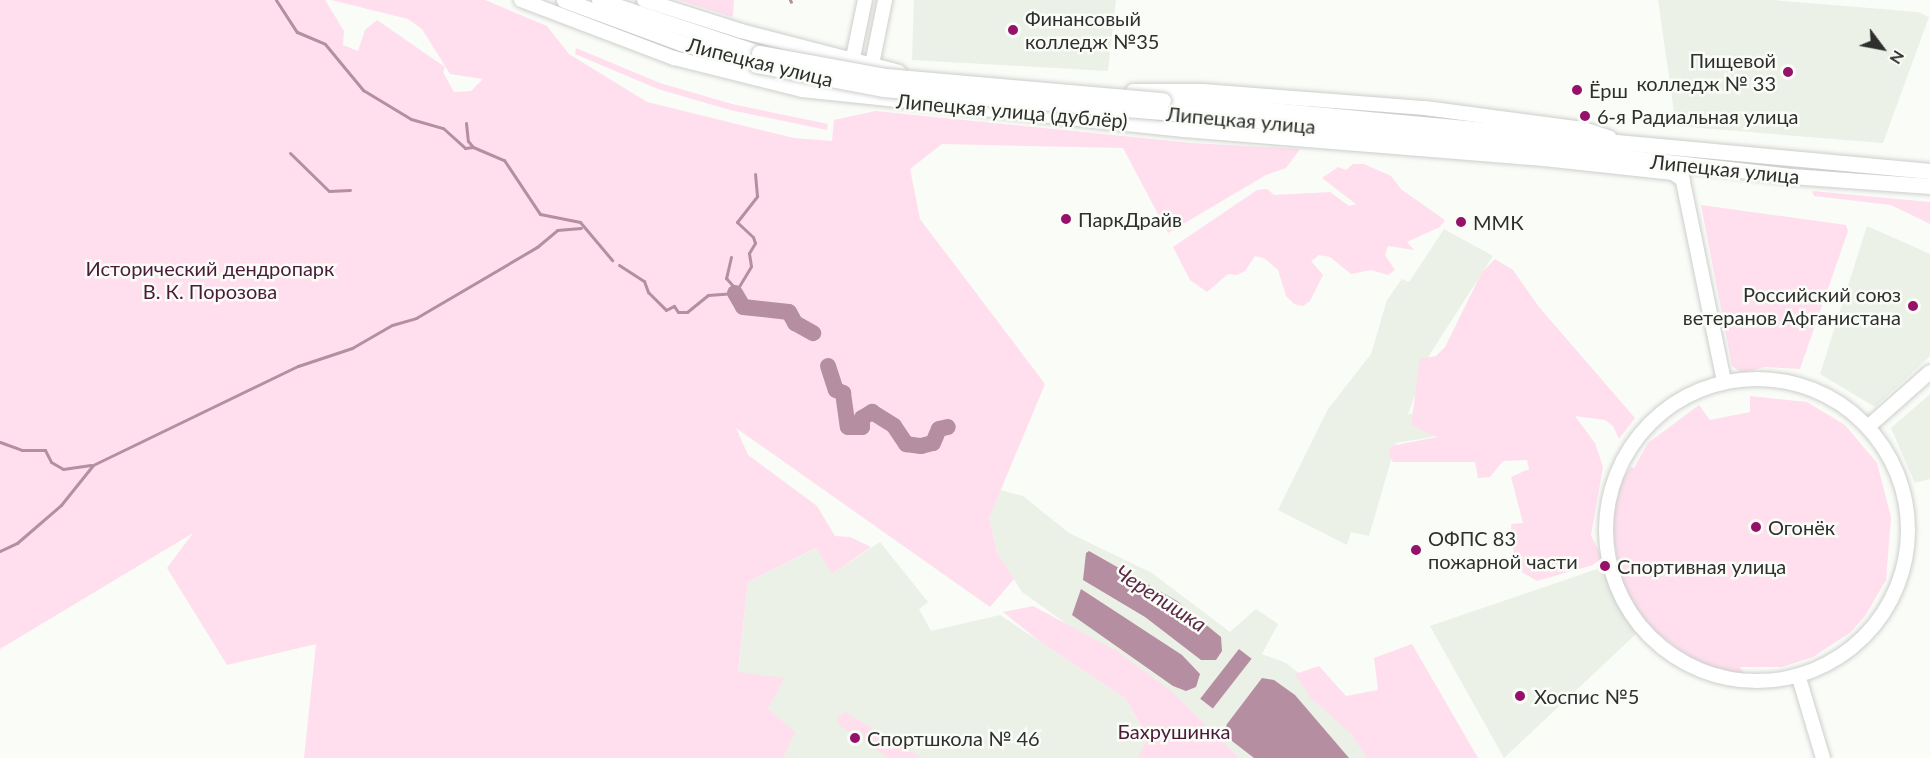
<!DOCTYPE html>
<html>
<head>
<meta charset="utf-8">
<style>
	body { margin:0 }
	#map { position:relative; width:1930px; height:758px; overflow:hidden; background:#fafcf8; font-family:Lato,sans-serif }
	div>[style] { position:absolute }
	.built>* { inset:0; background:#ebf1e6 }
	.green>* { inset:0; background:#ffdfee }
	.water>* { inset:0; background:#b58ea1; transform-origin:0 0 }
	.stream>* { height:3px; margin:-1.5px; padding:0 1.5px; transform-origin:1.5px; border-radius:1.5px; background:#b58ea1 }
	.river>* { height:16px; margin:-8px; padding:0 8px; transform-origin:8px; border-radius:8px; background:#b58ea1 }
	.roads { filter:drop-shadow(0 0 2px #cdcfcb) drop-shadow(0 0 2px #cdcfcb) }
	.secondary>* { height:14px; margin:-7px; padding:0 7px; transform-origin:7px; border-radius:7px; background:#fff }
	.secondary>.ring { margin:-7px; padding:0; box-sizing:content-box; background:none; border:14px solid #fff; border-radius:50% }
	.primary>* { height:15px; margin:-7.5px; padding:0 7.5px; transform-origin:7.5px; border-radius:7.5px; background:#fff }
	.bridges { filter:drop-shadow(0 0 2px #cdcfcb) drop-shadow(0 0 2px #cdcfcb) }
	.primary-bridge>* { height:15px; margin:-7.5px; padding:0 7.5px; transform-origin:7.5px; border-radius:7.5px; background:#fff }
	.dots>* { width:16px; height:16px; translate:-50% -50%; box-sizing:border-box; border:3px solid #fafcf8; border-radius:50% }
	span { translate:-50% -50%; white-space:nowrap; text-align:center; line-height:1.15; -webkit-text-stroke:5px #fafcf8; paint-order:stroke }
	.poi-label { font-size:20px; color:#2f302e }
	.left { translate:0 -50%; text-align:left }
	.right { translate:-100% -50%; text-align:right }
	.street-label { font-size:20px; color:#2f302e }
	.park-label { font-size:20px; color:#4b1a37 }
	.water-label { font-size:21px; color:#5c2946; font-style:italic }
	.north { position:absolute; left:1852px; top:18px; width:60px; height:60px; -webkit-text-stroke:4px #fafcf8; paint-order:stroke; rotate:122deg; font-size:16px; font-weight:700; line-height:24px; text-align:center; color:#2f302e }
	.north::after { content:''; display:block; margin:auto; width:21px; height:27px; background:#2f302e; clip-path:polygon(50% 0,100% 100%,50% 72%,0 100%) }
</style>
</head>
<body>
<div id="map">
	<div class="built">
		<i style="clip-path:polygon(914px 0,1116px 0,1108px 71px,912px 60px)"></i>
		<i style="clip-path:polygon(1658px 0,1773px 0,1918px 12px,1929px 17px,1883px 143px,1676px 126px)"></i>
		<i style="clip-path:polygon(1867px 226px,1930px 254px,1930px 356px,1875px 407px,1820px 374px)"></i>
		<i style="clip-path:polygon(1444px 229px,1493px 256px,1430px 354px,1408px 414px,1471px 411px,1468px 431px,1396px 443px,1369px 536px,1351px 532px,1347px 545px,1278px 510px,1328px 409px,1371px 354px,1387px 300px,1402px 279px,1409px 282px)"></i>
		<i style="clip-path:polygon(1930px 394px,1930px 479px,1915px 483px,1891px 428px)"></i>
		<i style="clip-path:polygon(1000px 490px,1023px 496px,1069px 533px,1152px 573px,1230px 632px,1256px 609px,1278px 624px,1262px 654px,1286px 663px,1309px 681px,1370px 758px,1230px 758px,1187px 710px,1022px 592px,997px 552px,989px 518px)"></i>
		<i style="clip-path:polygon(880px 542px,928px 602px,919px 609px,931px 631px,1000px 615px,1126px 699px,1148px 740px,1137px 758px,783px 758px,787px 749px,768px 709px,738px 673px,748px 582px,817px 548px,832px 574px)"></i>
		<i style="clip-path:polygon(1603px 567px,1615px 599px,1636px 634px,1504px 758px,1430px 626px)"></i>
	</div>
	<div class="green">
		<i style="clip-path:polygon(0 0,325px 0,344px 31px,343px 45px,358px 51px,365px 30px,377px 20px,445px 67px,443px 72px,454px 92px,471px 91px,483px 79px,450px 74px,422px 29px,408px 19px,331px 0,485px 0,547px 26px,569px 54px,647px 102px,794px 138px,832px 141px,834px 120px,875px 111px,1191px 143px,1300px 149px,1286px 168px,1266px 175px,1168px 233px,1123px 148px,942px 144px,910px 169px,920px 219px,1045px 384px,989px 518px,997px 552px,1014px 579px,990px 607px,736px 428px,748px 455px,817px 506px,835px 536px,850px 537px,871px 547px,832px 574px,816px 548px,748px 582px,738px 672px,784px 678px,768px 709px,795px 732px,783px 758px,304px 758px,316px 644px,227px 665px,167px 568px,193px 533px,0 649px)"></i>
		<i style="clip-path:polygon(679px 0,734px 0,733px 15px,732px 17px)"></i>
		<i style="clip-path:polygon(576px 48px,660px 83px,732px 104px,828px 124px,827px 130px,730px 110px,658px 89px,575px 54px)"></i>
		<i style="clip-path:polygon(1353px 164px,1364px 164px,1391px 176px,1402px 190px,1445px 220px,1440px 227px,1407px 242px,1414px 250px,1388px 246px,1385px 255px,1395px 270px,1388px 275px,1371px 270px,1351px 274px,1330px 257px,1319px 255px,1311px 261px,1323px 275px,1310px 301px,1303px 306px,1294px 304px,1286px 296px,1278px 270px,1264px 258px,1255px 256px,1245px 271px,1237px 275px,1228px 274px,1207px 292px,1190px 280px,1173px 247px,1257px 190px,1267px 189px,1274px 195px,1330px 192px,1349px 206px,1356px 204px,1322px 178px,1338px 167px,1346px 170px)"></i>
		<i style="clip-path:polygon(1812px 191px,1930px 202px,1930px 224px,1891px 205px,1814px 196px)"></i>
		<i style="clip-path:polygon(1701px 205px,1846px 225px,1848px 231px,1800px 369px,1765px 367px,1742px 373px,1732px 366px)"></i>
		<i style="clip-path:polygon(1495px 259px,1513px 270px,1539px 307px,1635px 418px,1619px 439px,1613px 426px,1605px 420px,1575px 416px,1595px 443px,1603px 467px,1591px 535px,1602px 558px,1593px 565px,1537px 581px,1515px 568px,1511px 524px,1523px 523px,1511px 477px,1529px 469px,1527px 460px,1503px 461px,1490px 477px,1478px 478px,1475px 462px,1393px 462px,1389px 455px,1391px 446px,1437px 437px,1411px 425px,1420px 359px,1436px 356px,1445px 347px,1482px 272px)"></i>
		<i style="clip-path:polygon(1750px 396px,1807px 402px,1845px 425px,1877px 463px,1891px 517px,1886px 580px,1865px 616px,1851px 632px,1813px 657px,1782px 667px,1740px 667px,1746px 677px,1700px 666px,1642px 621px,1622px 588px,1611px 522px,1622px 480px,1631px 467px,1634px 468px,1648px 443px,1699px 405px,1710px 420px,1750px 412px)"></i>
		<i style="clip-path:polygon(1033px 606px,1117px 651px,1170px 690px,1239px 758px,1137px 758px,1148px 739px,1126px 699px,1039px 641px,1003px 612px)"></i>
		<i style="clip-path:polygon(1412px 644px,1478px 758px,1367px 758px,1351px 734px,1310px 697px,1295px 674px,1319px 666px,1346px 696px,1378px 690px,1374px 658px)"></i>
		<i style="clip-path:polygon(845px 712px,922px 758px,889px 758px,840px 726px,837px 718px)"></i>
	</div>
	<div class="water">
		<i style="clip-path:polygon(1089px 551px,1177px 601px,1221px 637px,1222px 651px,1216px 660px,1201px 660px,1145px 617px,1083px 580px,1086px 553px)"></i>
		<i style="clip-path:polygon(1081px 589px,1182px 655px,1200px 674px,1196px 687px,1186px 691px,1173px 686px,1072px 615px)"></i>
		<i style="left:1239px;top:649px;width:16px;height:63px;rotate:38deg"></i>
		<i style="clip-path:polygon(1262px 678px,1274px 680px,1295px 695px,1349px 758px,1254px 758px,1232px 741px,1225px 729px,1227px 724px)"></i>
	</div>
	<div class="stream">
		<i style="left:276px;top:0;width:38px;rotate:57deg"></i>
		<i style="left:297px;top:32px;width:30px;rotate:23deg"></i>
		<i style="left:325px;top:44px;width:60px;rotate:50.4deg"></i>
		<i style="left:363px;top:90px;width:56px;rotate:31.1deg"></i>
		<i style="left:411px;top:119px;width:33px;rotate:16deg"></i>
		<i style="left:443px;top:128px;width:30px;rotate:42deg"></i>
		<i style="left:465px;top:148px;width:8px;rotate:-7deg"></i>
		<i style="left:473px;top:147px;width:34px;rotate:23deg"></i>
		<i style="left:504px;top:160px;width:65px;rotate:56.3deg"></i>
		<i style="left:540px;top:214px;width:41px;rotate:11.3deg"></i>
		<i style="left:580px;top:222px;width:50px;rotate:49.9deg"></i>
		<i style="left:790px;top:0;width:2px;rotate:63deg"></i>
		<i style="left:466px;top:123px;width:18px;rotate:84deg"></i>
		<i style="left:468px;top:141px;width:8px;rotate:50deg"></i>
		<i style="left:290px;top:153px;width:54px;rotate:44.3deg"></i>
		<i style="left:329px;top:191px;width:21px;rotate:-3deg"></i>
		<i style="left:731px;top:257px;width:22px;rotate:103deg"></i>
		<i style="left:726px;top:278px;width:15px;rotate:48deg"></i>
		<i style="left:619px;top:265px;width:30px;rotate:33deg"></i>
		<i style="left:644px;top:281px;width:12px;rotate:70deg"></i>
		<i style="left:648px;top:292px;width:25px;rotate:45deg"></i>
		<i style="left:666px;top:310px;width:9px;rotate:-27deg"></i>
		<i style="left:674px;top:306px;width:7px;rotate:56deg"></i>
		<i style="left:678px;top:312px;width:9px"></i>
		<i style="left:687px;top:312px;width:27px;rotate:-39deg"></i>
		<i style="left:708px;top:295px;width:27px;rotate:-4deg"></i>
		<i style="left:735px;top:293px;width:31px;rotate:-59deg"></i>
		<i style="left:751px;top:266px;width:13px;rotate:-99deg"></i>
		<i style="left:749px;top:253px;width:12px;rotate:-59deg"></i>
		<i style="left:755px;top:243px;width:6px;rotate:-108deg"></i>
		<i style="left:753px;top:237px;width:22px;rotate:-137deg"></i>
		<i style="left:737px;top:222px;width:33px;rotate:-52deg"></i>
		<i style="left:757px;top:196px;width:22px;rotate:-95deg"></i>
		<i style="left:0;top:442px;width:23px;rotate:20deg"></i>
		<i style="left:22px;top:450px;width:23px"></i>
		<i style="left:45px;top:450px;width:13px;rotate:63deg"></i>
		<i style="left:51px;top:462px;width:14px;rotate:30deg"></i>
		<i style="left:63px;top:469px;width:28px;rotate:-8deg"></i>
		<i style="left:0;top:551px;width:19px;rotate:-25deg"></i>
		<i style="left:17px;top:543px;width:58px;rotate:-40.8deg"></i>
		<i style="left:61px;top:505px;width:51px;rotate:-51.3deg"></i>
		<i style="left:93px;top:465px;width:228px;rotate:-25.8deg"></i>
		<i style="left:298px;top:366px;width:57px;rotate:-18.4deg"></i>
		<i style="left:352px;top:348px;width:46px;rotate:-29.9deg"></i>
		<i style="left:392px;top:325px;width:25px;rotate:-16deg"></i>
		<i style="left:416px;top:318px;width:140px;rotate:-30.4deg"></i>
		<i style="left:537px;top:247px;width:26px;rotate:-40deg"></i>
		<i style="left:557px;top:230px;width:24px;rotate:-5deg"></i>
	</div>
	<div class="river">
		<i style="left:735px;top:293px;width:16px;rotate:60deg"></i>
		<i style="left:743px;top:307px;width:46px;rotate:6.2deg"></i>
		<i style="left:789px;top:312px;width:13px;rotate:61deg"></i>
		<i style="left:795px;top:323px;width:21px;rotate:29deg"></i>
		<i style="left:828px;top:366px;width:25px;rotate:72deg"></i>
		<i style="left:836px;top:390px;width:8px;rotate:23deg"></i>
		<i style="left:843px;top:393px;width:34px;rotate:82deg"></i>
		<i style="left:848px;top:427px;width:14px"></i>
		<i style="left:862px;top:427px;width:9px;rotate:-90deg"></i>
		<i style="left:862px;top:418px;width:12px;rotate:-31deg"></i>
		<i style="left:872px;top:412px;width:26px;rotate:32deg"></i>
		<i style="left:894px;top:426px;width:22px;rotate:56deg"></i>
		<i style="left:906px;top:444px;width:15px;rotate:8deg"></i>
		<i style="left:921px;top:446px;width:12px;rotate:-14deg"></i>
		<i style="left:933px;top:443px;width:15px;rotate:-67deg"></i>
		<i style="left:939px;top:429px;width:9px;rotate:-13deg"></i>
	</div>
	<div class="roads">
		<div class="secondary">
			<i style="left:521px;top:0;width:164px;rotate:20.8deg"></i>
			<i style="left:674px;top:58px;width:132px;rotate:14deg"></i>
			<i style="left:802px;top:90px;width:384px;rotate:6deg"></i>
			<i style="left:1184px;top:130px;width:370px;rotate:4.6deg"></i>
			<i style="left:1553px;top:160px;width:121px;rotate:6.2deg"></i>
			<i style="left:1673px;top:173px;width:12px;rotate:35deg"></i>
			<i style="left:644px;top:0;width:102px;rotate:17.7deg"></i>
			<i style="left:741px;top:31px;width:163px;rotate:14.5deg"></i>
			<i style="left:851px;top:67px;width:68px;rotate:-78.2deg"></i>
			<i style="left:870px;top:74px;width:76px;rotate:-78.5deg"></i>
			<i style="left:1133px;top:91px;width:70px"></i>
			<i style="left:1203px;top:91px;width:223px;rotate:4.4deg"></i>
			<i style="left:1425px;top:108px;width:159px;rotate:7.6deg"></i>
			<i style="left:1583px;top:129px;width:28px;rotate:18deg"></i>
			<i style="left:1681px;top:172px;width:213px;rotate:78.4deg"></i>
			<i class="ring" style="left:1606px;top:379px;width:288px;height:288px"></i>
			<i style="left:1869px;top:426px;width:81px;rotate:-41.5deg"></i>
			<i style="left:1799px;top:678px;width:84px;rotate:73.3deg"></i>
		</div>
		<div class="primary">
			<i style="left:564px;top:0;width:125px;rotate:20.2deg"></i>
			<i style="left:681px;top:43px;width:78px;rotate:16.3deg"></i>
			<i style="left:599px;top:0;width:169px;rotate:18.3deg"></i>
			<i style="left:1163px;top:100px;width:770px;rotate:5.29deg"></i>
			<i style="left:1162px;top:112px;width:328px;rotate:5.2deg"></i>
			<i style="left:1489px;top:142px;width:304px;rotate:6.4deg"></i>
			<i style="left:1791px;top:176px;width:139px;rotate:4.1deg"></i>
		</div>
	</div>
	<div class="bridges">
		<div class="primary-bridge">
			<i style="left:759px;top:53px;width:129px;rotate:10.3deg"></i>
			<i style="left:886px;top:76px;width:278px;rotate:5deg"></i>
			<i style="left:756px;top:65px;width:129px;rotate:10.7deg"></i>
			<i style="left:883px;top:89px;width:280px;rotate:4.7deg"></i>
		</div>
	</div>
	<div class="dots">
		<i style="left:1013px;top:30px;background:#961169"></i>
		<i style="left:1788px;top:72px;background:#961169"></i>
		<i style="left:1577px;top:90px;background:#961169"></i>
		<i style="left:1585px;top:116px;background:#961169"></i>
		<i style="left:1066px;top:219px;background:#961169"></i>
		<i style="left:1461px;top:222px;background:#961169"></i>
		<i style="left:1913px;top:306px;background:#961169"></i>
		<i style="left:1756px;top:527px;background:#961169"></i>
		<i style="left:1416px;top:550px;background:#961169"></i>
		<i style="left:1605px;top:566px;background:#961169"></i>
		<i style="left:1520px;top:696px;background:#961169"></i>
		<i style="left:855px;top:738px;background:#961169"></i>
	</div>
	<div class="poi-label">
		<span class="left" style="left:1025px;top:30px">Финансовый<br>колледж №35</span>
		<span class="right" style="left:1776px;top:72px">Пищевой<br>колледж № 33</span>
		<span class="left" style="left:1589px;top:90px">Ёрш</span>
		<span class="left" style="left:1597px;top:116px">6-я Радиальная улица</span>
		<span class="left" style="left:1078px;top:219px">ПаркДрайв</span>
		<span class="left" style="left:1473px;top:222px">ММК</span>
		<span class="right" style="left:1901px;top:306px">Российский союз<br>ветеранов Афганистана</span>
		<span class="left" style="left:1768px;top:527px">Огонёк</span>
		<span class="left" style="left:1428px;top:550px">ОФПС 83<br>пожарной части</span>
		<span class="left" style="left:1617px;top:566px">Спортивная улица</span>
		<span class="left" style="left:1534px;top:696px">Хоспис №5</span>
		<span class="left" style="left:867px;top:738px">Спортшкола № 46</span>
	</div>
	<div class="street-label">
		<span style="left:760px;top:62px;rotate:14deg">Липецкая улица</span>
		<span style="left:1012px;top:111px;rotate:5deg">Липецкая улица (дублёр)</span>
		<span style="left:1241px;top:120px;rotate:5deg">Липецкая улица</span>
		<span style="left:1725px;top:169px;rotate:6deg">Липецкая улица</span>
	</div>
	<div class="park-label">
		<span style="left:210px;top:280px">Исторический дендропарк<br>В. К. Порозова</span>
		<span style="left:1174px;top:731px">Бахрушинка</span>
	</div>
	<div class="water-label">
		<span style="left:1161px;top:598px;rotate:33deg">Черепишка</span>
	</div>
	<div class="north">N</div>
</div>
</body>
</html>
